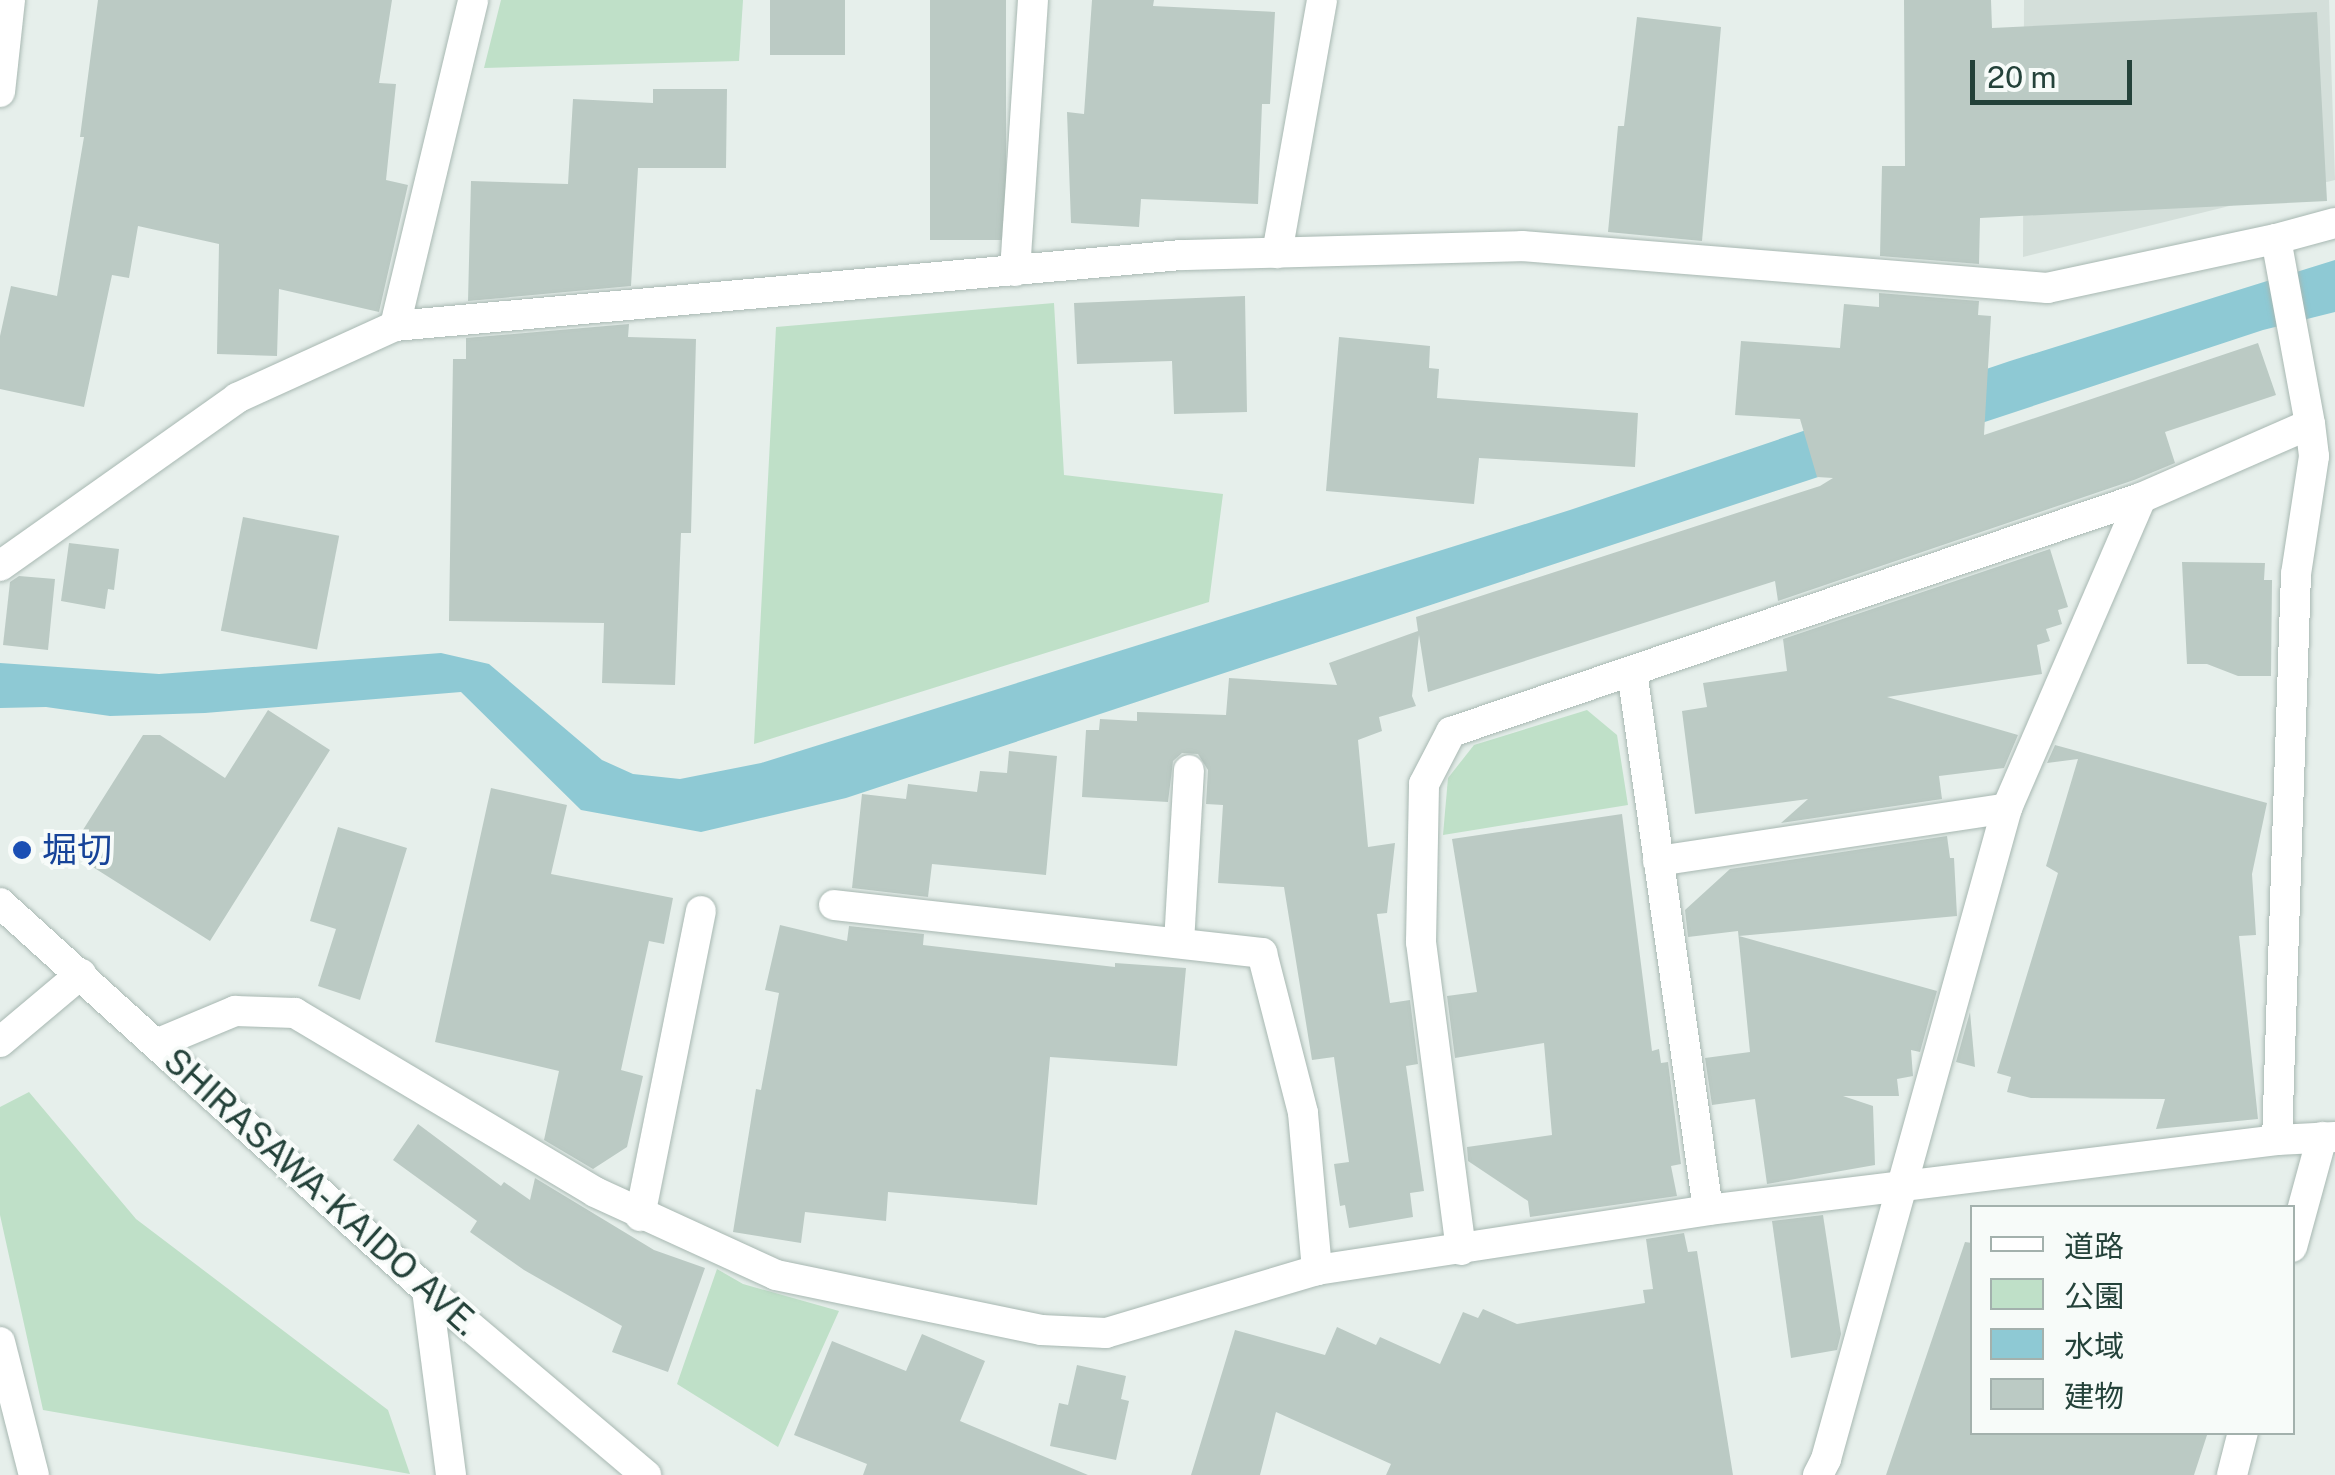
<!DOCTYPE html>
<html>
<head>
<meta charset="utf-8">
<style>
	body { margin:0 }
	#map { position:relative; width:2335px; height:1475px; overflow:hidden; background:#e6efeb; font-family:"Public Sans","Noto Sans JP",sans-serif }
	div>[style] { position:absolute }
	.built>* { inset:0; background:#d4dfda }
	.green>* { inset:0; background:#bfe0c8 }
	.water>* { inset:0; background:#8ec9d4 }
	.building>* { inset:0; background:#bbcac4; transform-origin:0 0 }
	.roads { filter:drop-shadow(0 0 2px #a8b8b2) drop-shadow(0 0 2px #a8b8b2) }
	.minor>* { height:30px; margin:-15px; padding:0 15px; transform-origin:15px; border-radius:15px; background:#fff }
	.secondary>* { height:30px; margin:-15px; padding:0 15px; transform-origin:15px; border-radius:15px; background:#fff }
	.dots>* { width:28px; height:28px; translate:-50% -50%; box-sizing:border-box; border:5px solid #f7fbf9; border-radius:50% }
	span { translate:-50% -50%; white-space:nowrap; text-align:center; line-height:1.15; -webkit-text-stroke:8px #f7fbf9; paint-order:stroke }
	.transit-label { font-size:35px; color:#164399 }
	.left { translate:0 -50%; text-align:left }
	.street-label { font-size:35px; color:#24423a }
	.legend { position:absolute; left:1970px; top:1205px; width:325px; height:230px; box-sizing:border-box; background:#f7fbf9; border:2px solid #a3b1ad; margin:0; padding:12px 18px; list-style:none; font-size:30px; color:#24423a }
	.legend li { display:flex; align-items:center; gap:20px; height:50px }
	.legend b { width:50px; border:2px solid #a3b1ad }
	.scale { position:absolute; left:1970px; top:60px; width:162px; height:45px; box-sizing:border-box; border:5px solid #24423a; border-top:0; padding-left:12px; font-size:30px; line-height:35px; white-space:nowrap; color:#24423a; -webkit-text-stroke:8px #f7fbf9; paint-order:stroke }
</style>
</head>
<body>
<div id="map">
	<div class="built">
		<i style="clip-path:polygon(2024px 0,2329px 0,2335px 180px,2023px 257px)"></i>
	</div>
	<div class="green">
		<i style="clip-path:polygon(501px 0,743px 0,739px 61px,484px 68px)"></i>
		<i style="clip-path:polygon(1054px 303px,1064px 475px,1223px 494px,1209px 602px,754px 744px,776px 327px)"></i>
		<i style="clip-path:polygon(1587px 710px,1617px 735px,1628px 805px,1443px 835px,1448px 778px,1474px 745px)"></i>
		<i style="clip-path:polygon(29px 1092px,136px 1219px,388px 1410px,410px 1474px,43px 1410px,0 1215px,0 1107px)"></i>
		<i style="clip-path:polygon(717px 1269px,743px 1284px,839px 1311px,778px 1447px,677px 1384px)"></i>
	</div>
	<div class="water">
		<i style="clip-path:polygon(2335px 260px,2335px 312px,2263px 330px,846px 798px,701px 832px,581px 810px,461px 692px,205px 713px,110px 716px,46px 707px,0 708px,0 663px,159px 674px,441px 653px,489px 664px,602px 760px,633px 774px,680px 779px,761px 763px,1570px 510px,2010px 361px)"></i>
	</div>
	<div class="building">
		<i style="clip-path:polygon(98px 0,392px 0,379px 83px,396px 84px,386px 180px,408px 185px,379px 312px,279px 289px,277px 356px,217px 354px,219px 244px,138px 226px,129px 278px,112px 275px,84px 407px,0 389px,0 336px,11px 286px,57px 296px,84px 137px,80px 137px)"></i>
		<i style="left:770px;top:0;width:75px;height:55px"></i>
		<i style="left:930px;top:0;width:76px;height:240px"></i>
		<i style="clip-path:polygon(1092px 0,1154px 0,1153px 6px,1275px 12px,1270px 104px,1262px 104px,1258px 204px,1141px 199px,1139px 227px,1071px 223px,1067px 112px,1084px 114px)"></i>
		<i style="clip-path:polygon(1904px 0,1991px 0,1992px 28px,2317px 12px,2327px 201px,1980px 218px,1979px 264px,1880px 256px,1882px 166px,1905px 166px)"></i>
		<i style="clip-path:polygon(1637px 17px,1721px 27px,1702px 241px,1608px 232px,1618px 126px,1624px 126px)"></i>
		<i style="clip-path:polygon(653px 89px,727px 89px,726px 168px,638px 168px,631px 286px,468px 301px,471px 181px,568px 184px,573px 99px,653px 103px)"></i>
		<i style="clip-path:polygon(1879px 293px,1979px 301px,1978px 315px,1991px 316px,1984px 435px,2258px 343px,2276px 395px,2165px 432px,2175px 463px,2134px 480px,1778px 601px,1775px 581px,1428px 692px,1419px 635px,1412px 696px,1416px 706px,1379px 717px,1382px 731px,1358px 740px,1368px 847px,1395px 843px,1387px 913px,1377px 914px,1390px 1003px,1410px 1000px,1418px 1064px,1406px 1066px,1424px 1191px,1410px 1193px,1413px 1217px,1349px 1228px,1345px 1205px,1340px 1206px,1334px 1164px,1349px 1162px,1334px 1057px,1312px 1060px,1284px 887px,1218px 883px,1223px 805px,1206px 804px,1208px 770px,1198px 754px,1182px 753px,1173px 761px,1168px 802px,1082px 797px,1086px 730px,1099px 730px,1100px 719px,1137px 721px,1137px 712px,1226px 715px,1229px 678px,1337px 685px,1329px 663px,1418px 631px,1416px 617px,1820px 486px,1833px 478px,1817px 477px,1800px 419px,1735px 415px,1741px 341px,1840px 348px,1844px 304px,1879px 307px)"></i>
		<i style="clip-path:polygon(1245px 296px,1247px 412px,1174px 414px,1172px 361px,1077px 364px,1074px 303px)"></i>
		<i style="clip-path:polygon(629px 324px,628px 337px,696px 339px,691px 533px,681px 533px,675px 685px,602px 683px,604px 623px,449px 621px,453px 359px,466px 359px,466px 338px)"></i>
		<i style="clip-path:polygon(1339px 337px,1430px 346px,1429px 368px,1439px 369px,1437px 398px,1638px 413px,1635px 467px,1479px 458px,1474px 504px,1326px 491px)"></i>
		<i style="left:243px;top:517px;width:98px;height:116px;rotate:11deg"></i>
		<i style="clip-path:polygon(69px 543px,119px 549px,114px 590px,108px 589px,105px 609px,61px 601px)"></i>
		<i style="clip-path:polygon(2050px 549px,2068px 607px,2058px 610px,2062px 624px,2046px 629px,2050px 641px,2037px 645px,2042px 674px,1887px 697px,2018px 735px,2004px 768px,1939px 776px,1942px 799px,1781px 823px,1808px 799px,1695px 814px,1682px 711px,1707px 707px,1703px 683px,1787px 671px,1783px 639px)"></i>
		<i style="clip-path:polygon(2182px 562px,2265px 563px,2264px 580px,2272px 580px,2271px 676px,2238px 676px,2207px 664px,2187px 664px)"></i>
		<i style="clip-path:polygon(19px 576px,55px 579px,48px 650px,3px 645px,10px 582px)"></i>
		<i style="clip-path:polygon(268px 710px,330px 750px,210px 941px,69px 852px,143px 735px,160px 735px,225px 778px)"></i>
		<i style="clip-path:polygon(2055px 745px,2267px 803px,2252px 874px,2256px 935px,2239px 936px,2258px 1119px,2156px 1129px,2165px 1099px,2031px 1098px,2007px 1092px,2011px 1077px,1997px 1073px,2058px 873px,2046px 866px,2078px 759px,2047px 763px)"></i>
		<i style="clip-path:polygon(1009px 751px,1057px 756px,1046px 875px,932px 864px,928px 897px,852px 888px,862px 794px,906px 799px,908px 784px,977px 792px,980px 771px,1007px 773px)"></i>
		<i style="clip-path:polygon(491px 788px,567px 805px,551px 874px,673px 898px,664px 944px,649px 941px,621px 1070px,643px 1076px,627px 1147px,593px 1169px,544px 1140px,559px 1071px,435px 1042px)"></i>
		<i style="clip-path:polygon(1622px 814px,1652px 1051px,1659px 1049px,1661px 1063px,1668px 1062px,1681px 1164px,1671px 1166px,1677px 1196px,1530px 1217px,1528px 1201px,1468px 1161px,1467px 1147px,1552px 1135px,1544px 1043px,1455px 1058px,1447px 996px,1477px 992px,1452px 839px)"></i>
		<i style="clip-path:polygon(338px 827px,407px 848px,360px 1000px,318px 986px,336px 929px,310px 921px)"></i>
		<i style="clip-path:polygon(1947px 836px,1950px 858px,1954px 858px,1957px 916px,1739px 936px,1937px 991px,1920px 1052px,1911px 1050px,1913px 1076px,1897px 1079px,1899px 1096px,1843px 1096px,1873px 1106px,1875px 1165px,1767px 1184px,1755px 1099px,1712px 1105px,1705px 1058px,1750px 1052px,1738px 931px,1688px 937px,1685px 910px,1730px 869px)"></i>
		<i style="clip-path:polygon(780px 925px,847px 941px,849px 926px,924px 934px,923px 945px,1115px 967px,1115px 963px,1186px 968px,1177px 1066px,1050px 1057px,1037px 1205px,888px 1192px,886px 1221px,805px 1212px,801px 1243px,733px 1232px,756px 1089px,761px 1090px,779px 993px,765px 990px)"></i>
		<i style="clip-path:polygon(1970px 1012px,1975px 1067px,1956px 1062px)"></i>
		<i style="clip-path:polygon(418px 1124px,501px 1186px,504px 1182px,530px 1200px,535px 1178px,654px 1250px,705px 1268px,668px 1372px,612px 1352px,622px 1326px,524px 1270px,470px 1232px,477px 1221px,393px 1160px)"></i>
		<i style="clip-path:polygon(1823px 1215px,1841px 1334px,1837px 1350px,1791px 1358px,1772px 1221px)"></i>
		<i style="clip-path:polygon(1684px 1233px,1688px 1252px,1697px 1251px,1733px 1475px,1386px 1475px,1391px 1464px,1276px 1412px,1260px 1475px,1191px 1475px,1235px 1330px,1325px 1355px,1337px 1327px,1376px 1345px,1380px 1337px,1440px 1364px,1463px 1312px,1478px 1318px,1483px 1309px,1517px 1324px,1645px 1303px,1643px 1290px,1653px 1289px,1646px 1239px)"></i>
		<i style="clip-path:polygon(1965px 1242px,1972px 1243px,1972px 1432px,2208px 1432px,2194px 1475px,1886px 1475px)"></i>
		<i style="clip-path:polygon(922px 1334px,985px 1361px,960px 1421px,1088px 1475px,863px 1475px,867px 1464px,794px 1435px,832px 1341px,906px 1371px)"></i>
		<i style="clip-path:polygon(1077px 1365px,1126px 1376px,1121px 1399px,1129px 1401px,1116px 1460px,1050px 1446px,1059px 1403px,1068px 1405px)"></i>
	</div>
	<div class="roads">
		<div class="minor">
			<i style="left:0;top:92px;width:93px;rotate:-83.8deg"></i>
			<i style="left:1277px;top:253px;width:257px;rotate:-79.9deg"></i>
			<i style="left:1015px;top:271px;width:272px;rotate:-86.2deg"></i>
			<i style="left:395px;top:326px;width:790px;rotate:-5.16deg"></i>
			<i style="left:1182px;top:255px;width:340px;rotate:-1.5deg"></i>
			<i style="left:1522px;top:246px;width:527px;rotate:4.57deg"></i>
			<i style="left:2047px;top:288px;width:234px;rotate:-12.1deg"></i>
			<i style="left:0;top:566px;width:291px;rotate:-35.3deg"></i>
			<i style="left:237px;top:398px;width:174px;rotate:-24.5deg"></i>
			<i style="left:395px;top:326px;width:335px;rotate:-76.5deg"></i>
			<i style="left:1632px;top:671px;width:544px;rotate:81.97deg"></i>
			<i style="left:1658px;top:861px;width:353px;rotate:-8.6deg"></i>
			<i style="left:834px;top:905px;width:431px;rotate:6.4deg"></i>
			<i style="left:1262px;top:953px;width:165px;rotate:75.6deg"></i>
			<i style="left:1303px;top:1113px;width:158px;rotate:84.9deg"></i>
			<i style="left:1179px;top:943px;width:173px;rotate:-86.7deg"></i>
			<i style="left:0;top:1042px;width:106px;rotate:-40deg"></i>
			<i style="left:156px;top:1044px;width:86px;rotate:-22.7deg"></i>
			<i style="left:235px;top:1011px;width:60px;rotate:1.9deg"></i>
			<i style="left:295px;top:1013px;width:349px;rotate:30.8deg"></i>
			<i style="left:595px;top:1192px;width:199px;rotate:24.6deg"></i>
			<i style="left:776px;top:1275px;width:271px;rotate:11.7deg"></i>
			<i style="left:1041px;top:1330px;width:65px;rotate:2.6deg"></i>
			<i style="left:1106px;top:1333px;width:220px;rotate:-16.6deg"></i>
			<i style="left:1317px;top:1270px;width:396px;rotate:-8.7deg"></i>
			<i style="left:1708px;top:1210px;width:573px;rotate:-7.01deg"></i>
			<i style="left:2277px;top:1140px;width:58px;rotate:-3deg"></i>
			<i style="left:2277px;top:1140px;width:566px;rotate:-88.08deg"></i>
			<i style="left:2296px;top:574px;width:119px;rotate:-81.3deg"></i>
			<i style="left:2314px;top:456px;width:32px;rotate:-97deg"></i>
			<i style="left:640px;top:1216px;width:311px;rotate:-78.7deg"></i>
			<i style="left:2292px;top:1247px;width:114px;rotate:-74.7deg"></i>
			<i style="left:1461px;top:1250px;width:311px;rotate:-97.4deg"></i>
			<i style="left:1421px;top:942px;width:158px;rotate:-88.9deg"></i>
			<i style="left:1424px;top:784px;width:59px;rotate:-62.6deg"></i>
			<i style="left:1451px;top:732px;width:729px;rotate:-18.73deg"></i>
			<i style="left:427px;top:1290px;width:187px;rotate:82.6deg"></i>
			<i style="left:0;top:1342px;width:137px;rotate:75.7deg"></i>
			<i style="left:1818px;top:1475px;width:18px;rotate:-63deg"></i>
			<i style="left:1826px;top:1459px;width:676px;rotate:-74.46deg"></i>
			<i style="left:2007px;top:808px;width:338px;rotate:-66.6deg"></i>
			<i style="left:2141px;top:498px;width:184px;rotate:-23.6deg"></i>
			<i style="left:2310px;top:424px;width:188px;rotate:-100.4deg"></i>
			<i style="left:2276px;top:239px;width:61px;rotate:-15.2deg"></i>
			<i style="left:2232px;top:1475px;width:44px;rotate:-75.7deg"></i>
		</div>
		<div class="secondary">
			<i style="left:0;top:903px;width:576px;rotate:42.19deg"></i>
			<i style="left:427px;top:1290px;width:287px;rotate:40.2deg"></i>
		</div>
	</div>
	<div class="dots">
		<i style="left:22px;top:850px;background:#1a4fb4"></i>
	</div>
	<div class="transit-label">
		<span class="left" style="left:42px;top:850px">堀切</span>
	</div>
	<div class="street-label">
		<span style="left:321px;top:1192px;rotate:42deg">SHIRASAWA-KAIDO AVE.</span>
	</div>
	<ul class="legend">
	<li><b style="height:12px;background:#fff"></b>道路</li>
	<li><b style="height:28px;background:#bfe0c8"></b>公園</li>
	<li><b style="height:28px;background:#8ec9d4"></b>水域</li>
	<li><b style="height:28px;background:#bbcac4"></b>建物</li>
	</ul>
	<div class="scale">20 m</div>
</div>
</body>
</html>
